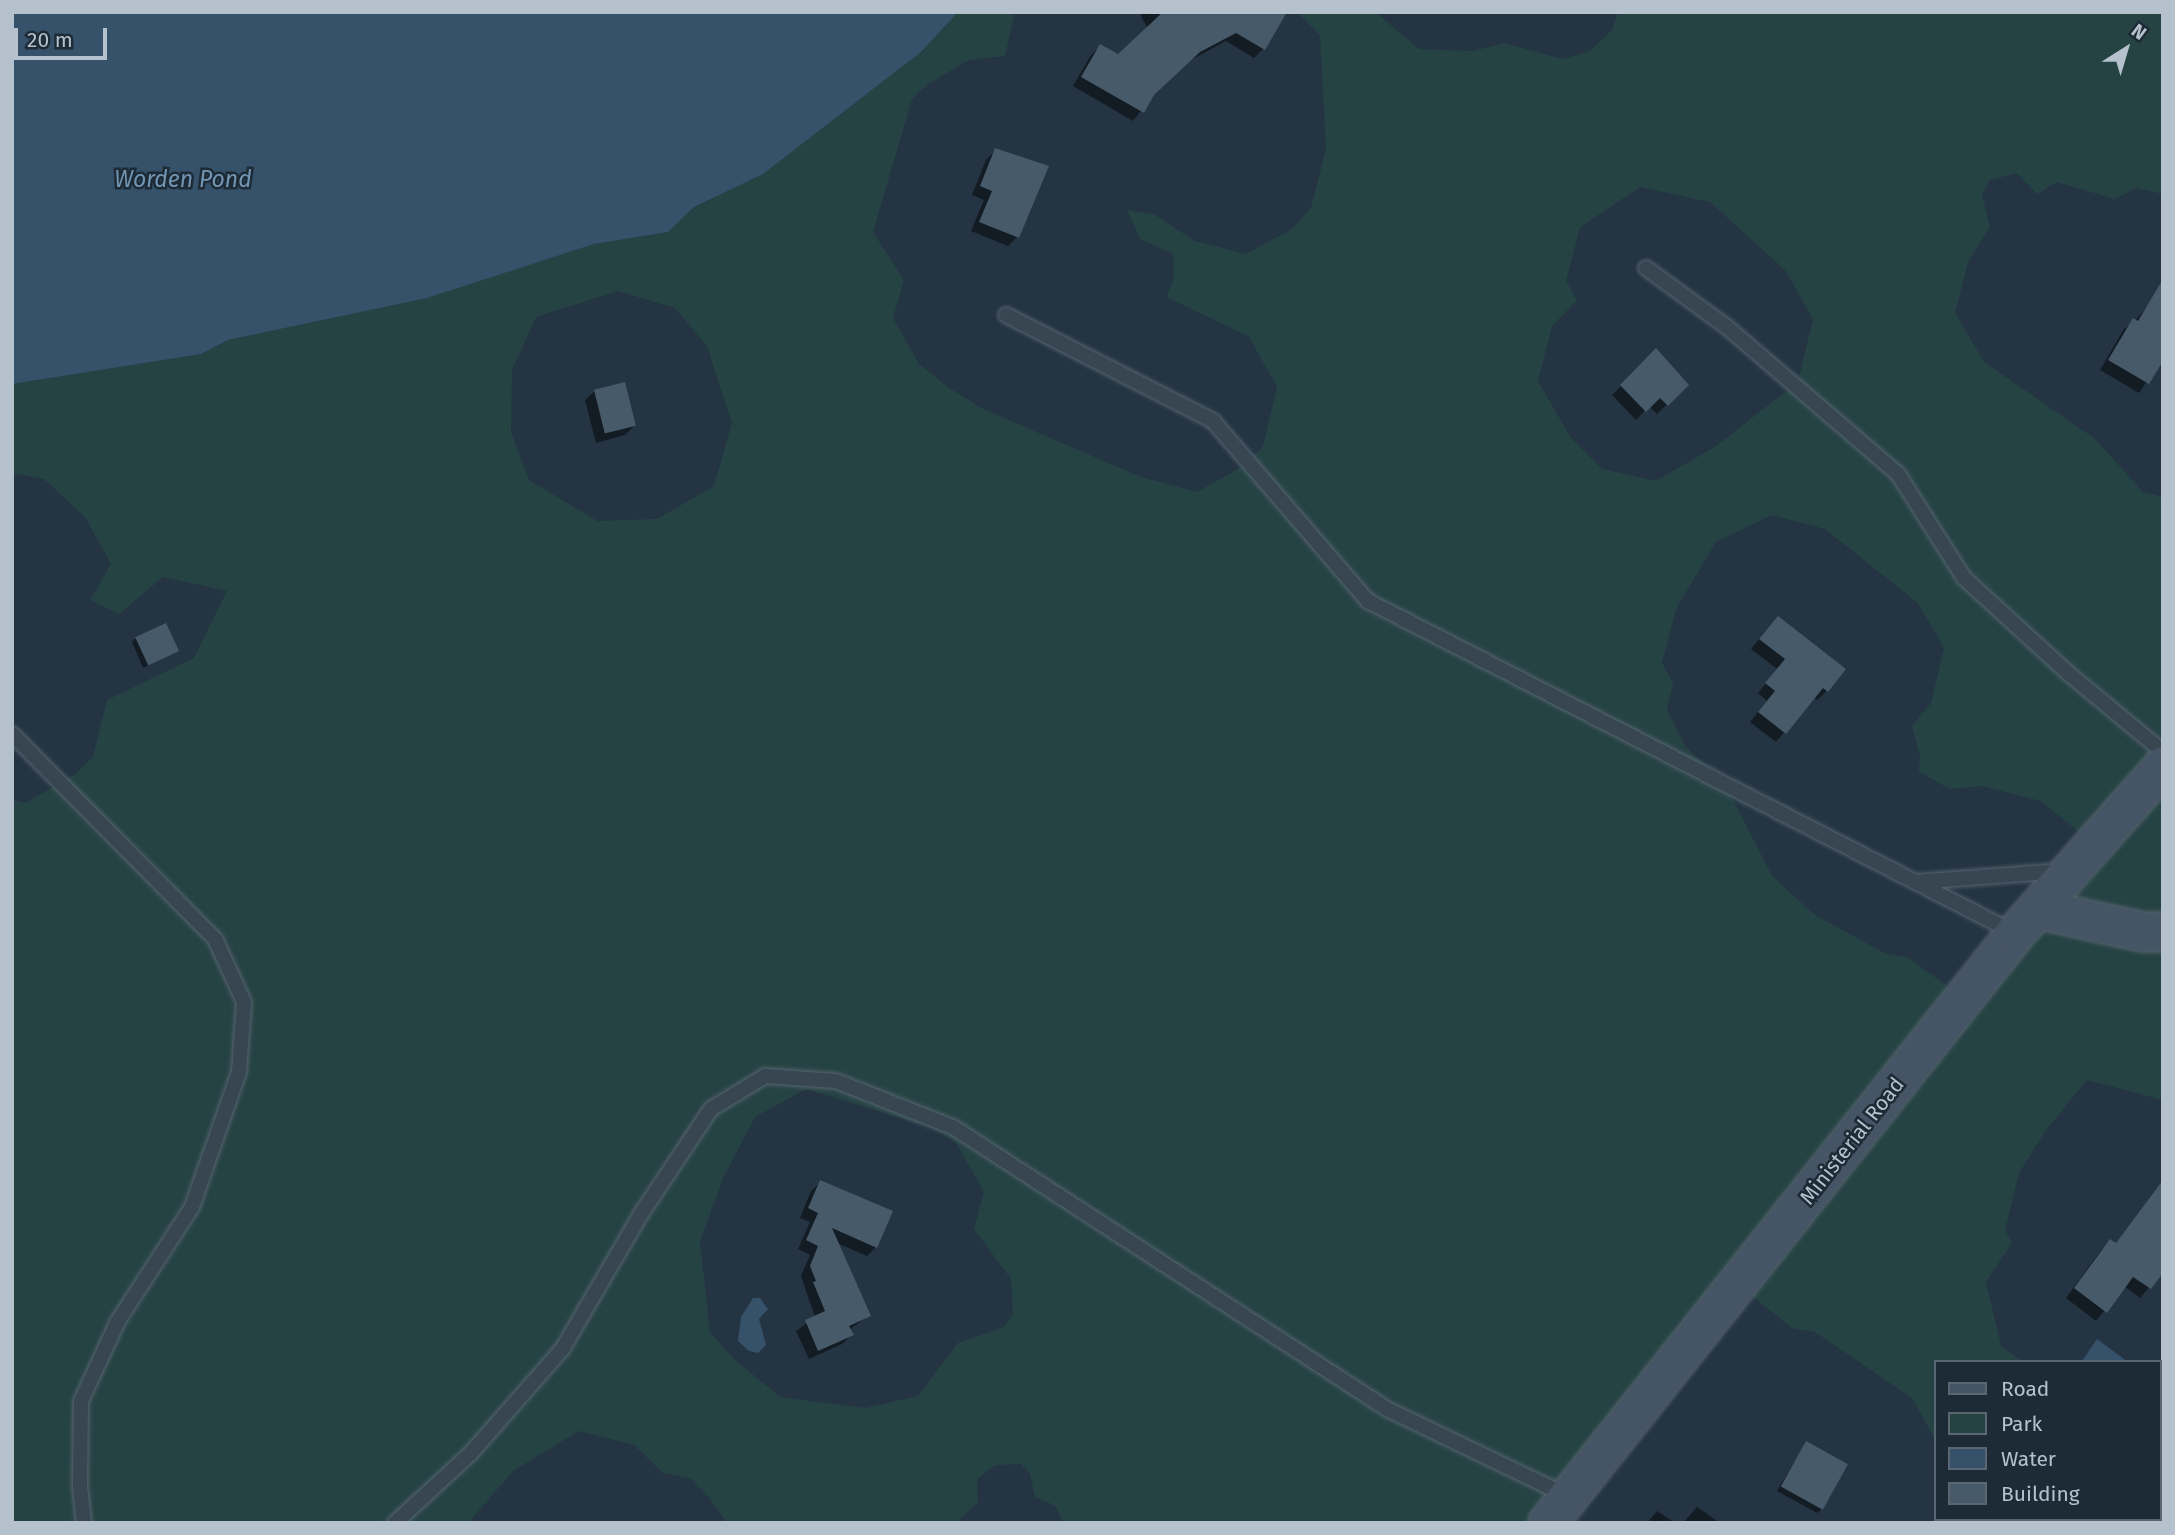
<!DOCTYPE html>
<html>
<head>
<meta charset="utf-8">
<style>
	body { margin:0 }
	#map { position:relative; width:2175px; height:1535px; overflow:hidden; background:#243443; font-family:"Fira Sans",sans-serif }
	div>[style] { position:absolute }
	.green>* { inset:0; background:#264344 }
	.water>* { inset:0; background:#36526b }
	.shadow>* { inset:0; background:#0007 }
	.building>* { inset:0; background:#475a69; transform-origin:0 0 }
	.roads { filter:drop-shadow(0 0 2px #56646f) drop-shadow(0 0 2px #56646f) }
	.lane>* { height:14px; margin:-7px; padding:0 7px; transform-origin:7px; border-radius:7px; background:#384652 }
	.secondary>* { height:38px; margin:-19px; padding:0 19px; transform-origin:19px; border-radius:19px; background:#465565 }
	span { translate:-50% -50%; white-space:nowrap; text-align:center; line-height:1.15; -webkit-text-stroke:5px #1d2b37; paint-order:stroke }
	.street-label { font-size:21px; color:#b5c1cc }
	.water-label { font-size:23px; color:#7295b2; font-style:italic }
	.frame { position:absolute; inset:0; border:14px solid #b5c1cc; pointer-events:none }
	.legend { position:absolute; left:1934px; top:1360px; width:228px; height:161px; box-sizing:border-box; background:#1d2b37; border:2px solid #5a6773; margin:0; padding:9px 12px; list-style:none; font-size:21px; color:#b5c1cc }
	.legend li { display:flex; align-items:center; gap:14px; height:35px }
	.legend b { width:35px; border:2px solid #5a6773 }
	.north { position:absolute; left:2091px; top:14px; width:70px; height:70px; -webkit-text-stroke:5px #1d2b37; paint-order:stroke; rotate:37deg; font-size:19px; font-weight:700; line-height:28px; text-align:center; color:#b5c1cc }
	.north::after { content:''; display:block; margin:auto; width:24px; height:32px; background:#b5c1cc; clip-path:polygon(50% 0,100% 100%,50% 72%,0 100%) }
	.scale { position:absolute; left:14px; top:28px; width:93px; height:32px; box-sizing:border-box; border:4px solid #b5c1cc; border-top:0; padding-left:9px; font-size:21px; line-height:24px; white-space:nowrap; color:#b5c1cc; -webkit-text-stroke:5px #1d2b37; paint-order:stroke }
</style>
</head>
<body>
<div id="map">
	<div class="green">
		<i style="clip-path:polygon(evenodd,958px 12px,1015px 12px,1005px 56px,969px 60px,928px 84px,912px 99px,873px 232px,904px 280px,893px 318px,919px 364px,949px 388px,983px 409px,1141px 477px,1197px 492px,1243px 466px,1263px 446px,1277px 387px,1249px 337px,1167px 297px,1174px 277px,1173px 254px,1140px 239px,1127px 210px,1155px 215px,1195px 241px,1246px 254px,1292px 229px,1311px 208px,1326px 149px,1320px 35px,1297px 12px,1375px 12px,1419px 49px,1473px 51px,1504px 43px,1563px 59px,1590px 51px,1612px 30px,1618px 12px,2163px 12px,2163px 194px,2136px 188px,2115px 199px,2057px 182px,2037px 194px,2017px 173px,1990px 180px,1982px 195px,1990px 227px,1968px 262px,1955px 313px,1984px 362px,2094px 438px,2143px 492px,2163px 497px,2163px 1100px,2087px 1080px,2046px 1130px,2019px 1173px,2005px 1230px,2012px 1243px,1986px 1282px,2001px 1346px,2023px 1362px,1935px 1362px,1935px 1439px,1912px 1398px,1815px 1332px,1792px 1328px,1741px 1287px,1548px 1523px,1063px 1523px,1056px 1506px,1035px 1497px,1030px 1474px,1021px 1464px,996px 1465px,977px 1479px,978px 1502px,956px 1523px,727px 1523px,708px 1496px,690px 1478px,663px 1473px,634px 1445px,579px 1431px,513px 1471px,468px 1523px,12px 1523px,12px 800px,25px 803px,77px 773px,93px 756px,107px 700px,194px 658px,227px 591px,163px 577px,119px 614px,90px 600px,111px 564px,85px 517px,44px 479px,12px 473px,12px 384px,201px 354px,228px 340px,427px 298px,594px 244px,668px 232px,694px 207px,763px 174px,921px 52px,958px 12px,1640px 187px,1710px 202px,1785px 270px,1813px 319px,1798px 382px,1716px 446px,1656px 481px,1602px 469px,1571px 438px,1538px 381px,1552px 326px,1577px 300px,1566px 281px,1580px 227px,1640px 187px,958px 12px,618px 291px,675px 308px,707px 346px,732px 423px,714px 486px,657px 519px,597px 521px,529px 480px,511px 432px,512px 370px,536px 317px,618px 291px,958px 12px,1772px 515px,1825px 529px,1918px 603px,1944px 648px,1931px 703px,1912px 726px,1920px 756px,1919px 772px,1950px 789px,1982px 786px,2041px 801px,2092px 843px,1963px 997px,1907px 957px,1886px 954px,1815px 915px,1772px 876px,1725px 784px,1685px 746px,1667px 710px,1673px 683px,1662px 663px,1676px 609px,1716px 542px,1772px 515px,958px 12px,806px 1089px,933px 1128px,956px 1143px,984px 1192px,974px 1229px,1011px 1279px,1013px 1314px,1004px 1327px,958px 1343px,918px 1396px,866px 1408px,780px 1397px,733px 1358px,710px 1332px,700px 1242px,723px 1178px,755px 1117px,806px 1089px)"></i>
		<i style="clip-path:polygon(2159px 1447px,2163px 1449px,2163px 1523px,1959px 1523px,1954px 1519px,2159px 1519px)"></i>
	</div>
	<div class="water">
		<i style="clip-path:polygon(12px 12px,958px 12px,921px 52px,763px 174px,694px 207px,668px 232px,594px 244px,427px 298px,228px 340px,201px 354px,12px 384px)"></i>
		<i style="clip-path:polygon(753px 1298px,760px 1298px,768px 1309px,759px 1319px,766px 1345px,758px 1353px,749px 1351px,738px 1341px,741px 1317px)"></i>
		<i style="clip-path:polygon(2097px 1339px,2128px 1362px,2082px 1361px)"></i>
	</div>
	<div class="shadow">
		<i style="clip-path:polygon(1139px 12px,1285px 12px,1263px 49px,1254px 58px,1226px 41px,1189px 61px,1152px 96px,1133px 121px,1073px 86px,1091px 55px,1101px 46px,1119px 56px,1148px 29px)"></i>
		<i style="clip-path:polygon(996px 150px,1046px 167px,1017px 237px,1008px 246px,971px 231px,984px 200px,972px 195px,986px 160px)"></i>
		<i style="clip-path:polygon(2150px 303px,2163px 358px,2139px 393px,2100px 370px,2124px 329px,2135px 321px)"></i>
		<i style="clip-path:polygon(1656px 351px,1687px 385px,1657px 414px,1649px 406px,1636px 420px,1612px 395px)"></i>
		<i style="clip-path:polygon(595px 391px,634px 426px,625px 435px,596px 443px,585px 400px)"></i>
		<i style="clip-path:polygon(1769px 627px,1827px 691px,1817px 700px,1814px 697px,1776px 742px,1750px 722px,1767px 701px,1758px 693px,1777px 669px,1751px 649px)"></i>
		<i style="clip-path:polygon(136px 638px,176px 651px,143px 668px,132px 642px)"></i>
		<i style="clip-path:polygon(821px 1182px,876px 1247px,867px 1256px,837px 1243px,869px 1315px,849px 1330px,851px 1335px,842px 1344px,809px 1359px,796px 1331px,815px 1317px,801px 1276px,810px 1255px,798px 1249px,810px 1222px,800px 1218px,811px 1191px)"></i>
		<i style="clip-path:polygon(2159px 1188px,2163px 1270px,2140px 1298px,2124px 1286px,2096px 1321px,2066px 1298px,2101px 1250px,2110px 1241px,2115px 1245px)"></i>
		<i style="clip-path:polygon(2163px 1405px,2163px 1425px,2159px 1423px,2159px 1410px)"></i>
		<i style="clip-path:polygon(1806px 1443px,1822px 1509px,1817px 1513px,1777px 1491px)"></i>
		<i style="clip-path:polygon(1697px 1507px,1720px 1523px,1683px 1523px)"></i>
		<i style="clip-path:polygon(1657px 1511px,1675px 1523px,1647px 1523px)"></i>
	</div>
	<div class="building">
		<i style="clip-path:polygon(1163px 12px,1287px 12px,1265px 50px,1236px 33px,1200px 52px,1154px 95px,1144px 113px,1081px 77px,1100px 44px,1118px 54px)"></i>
		<i style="clip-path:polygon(995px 148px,1049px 166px,1019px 238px,979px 222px,992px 191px,980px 186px)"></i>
		<i style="clip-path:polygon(2163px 279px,2163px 361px,2149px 384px,2108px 360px,2133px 318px,2138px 321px)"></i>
		<i style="clip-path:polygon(1656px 348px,1689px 385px,1668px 406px,1660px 398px,1646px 412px,1620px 385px)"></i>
		<i style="left:625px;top:382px;width:45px;height:32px;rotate:76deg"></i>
		<i style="clip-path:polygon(1778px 616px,1846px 669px,1828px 692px,1823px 688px,1786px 734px,1758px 712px,1775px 691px,1765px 683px,1785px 659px,1759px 639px)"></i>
		<i style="left:166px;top:623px;width:31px;height:34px;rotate:65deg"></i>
		<i style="clip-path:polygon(820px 1180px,893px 1211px,877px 1248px,832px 1228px,871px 1316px,849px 1326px,854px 1335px,818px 1351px,805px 1320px,825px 1311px,813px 1282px,816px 1281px,810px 1266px,818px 1246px,806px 1240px,818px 1213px,808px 1208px)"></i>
		<i style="clip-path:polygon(2163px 1180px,2163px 1273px,2151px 1289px,2133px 1277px,2107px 1313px,2074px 1288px,2110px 1239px,2116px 1243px)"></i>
		<i style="left:1806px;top:1441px;width:48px;height:52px;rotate:29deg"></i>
	</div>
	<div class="roads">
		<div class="lane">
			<i style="left:1646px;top:268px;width:100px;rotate:36.1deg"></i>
			<i style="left:1727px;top:327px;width:225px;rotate:40.7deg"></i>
			<i style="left:1898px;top:474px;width:123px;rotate:57.6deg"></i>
			<i style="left:1964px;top:578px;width:141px;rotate:42.4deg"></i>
			<i style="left:2068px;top:673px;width:124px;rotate:39.7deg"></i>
			<i style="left:1006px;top:315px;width:233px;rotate:27.1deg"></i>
			<i style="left:1213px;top:421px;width:238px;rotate:49.3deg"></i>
			<i style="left:1368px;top:601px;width:725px;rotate:27.17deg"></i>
			<i style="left:12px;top:734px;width:289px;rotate:45.3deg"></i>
			<i style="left:215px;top:939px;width:69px;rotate:65.3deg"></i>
			<i style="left:244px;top:1002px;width:70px;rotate:94.1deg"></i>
			<i style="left:239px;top:1072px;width:143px;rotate:109.2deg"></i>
			<i style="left:192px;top:1207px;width:136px;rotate:123deg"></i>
			<i style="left:118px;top:1321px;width:88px;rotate:114.8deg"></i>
			<i style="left:81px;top:1401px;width:85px;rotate:90.7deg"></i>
			<i style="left:80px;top:1486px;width:37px;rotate:84deg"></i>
			<i style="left:1915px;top:882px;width:147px;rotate:-4.3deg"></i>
			<i style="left:395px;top:1523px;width:102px;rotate:-42.6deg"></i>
			<i style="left:470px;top:1454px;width:141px;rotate:-48.7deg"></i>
			<i style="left:563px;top:1348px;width:155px;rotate:-59.8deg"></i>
			<i style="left:641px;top:1214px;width:126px;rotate:-56.3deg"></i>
			<i style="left:711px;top:1109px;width:63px;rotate:-31.4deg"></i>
			<i style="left:765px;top:1076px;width:71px;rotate:4deg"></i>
			<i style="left:836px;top:1081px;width:126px;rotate:21.5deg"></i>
			<i style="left:953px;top:1127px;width:518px;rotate:33.01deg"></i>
			<i style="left:1387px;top:1409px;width:199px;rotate:25.7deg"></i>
		</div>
		<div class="secondary">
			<i style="left:2037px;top:909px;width:108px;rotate:12.2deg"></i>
			<i style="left:2143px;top:932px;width:20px"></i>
			<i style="left:1548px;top:1523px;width:752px;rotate:-51.59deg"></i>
			<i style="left:2015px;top:934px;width:223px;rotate:-48.5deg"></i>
		</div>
	</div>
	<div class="street-label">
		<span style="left:1852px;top:1141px;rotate:-52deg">Ministerial Road</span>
	</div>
	<div class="water-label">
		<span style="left:183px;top:179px">Worden Pond</span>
	</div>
	<div class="frame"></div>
	<ul class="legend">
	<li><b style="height:9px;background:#465565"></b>Road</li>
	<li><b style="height:19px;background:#264344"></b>Park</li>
	<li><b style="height:19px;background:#36526b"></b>Water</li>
	<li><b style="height:19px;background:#475a69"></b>Building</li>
	</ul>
	<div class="north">N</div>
	<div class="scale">20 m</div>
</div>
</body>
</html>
